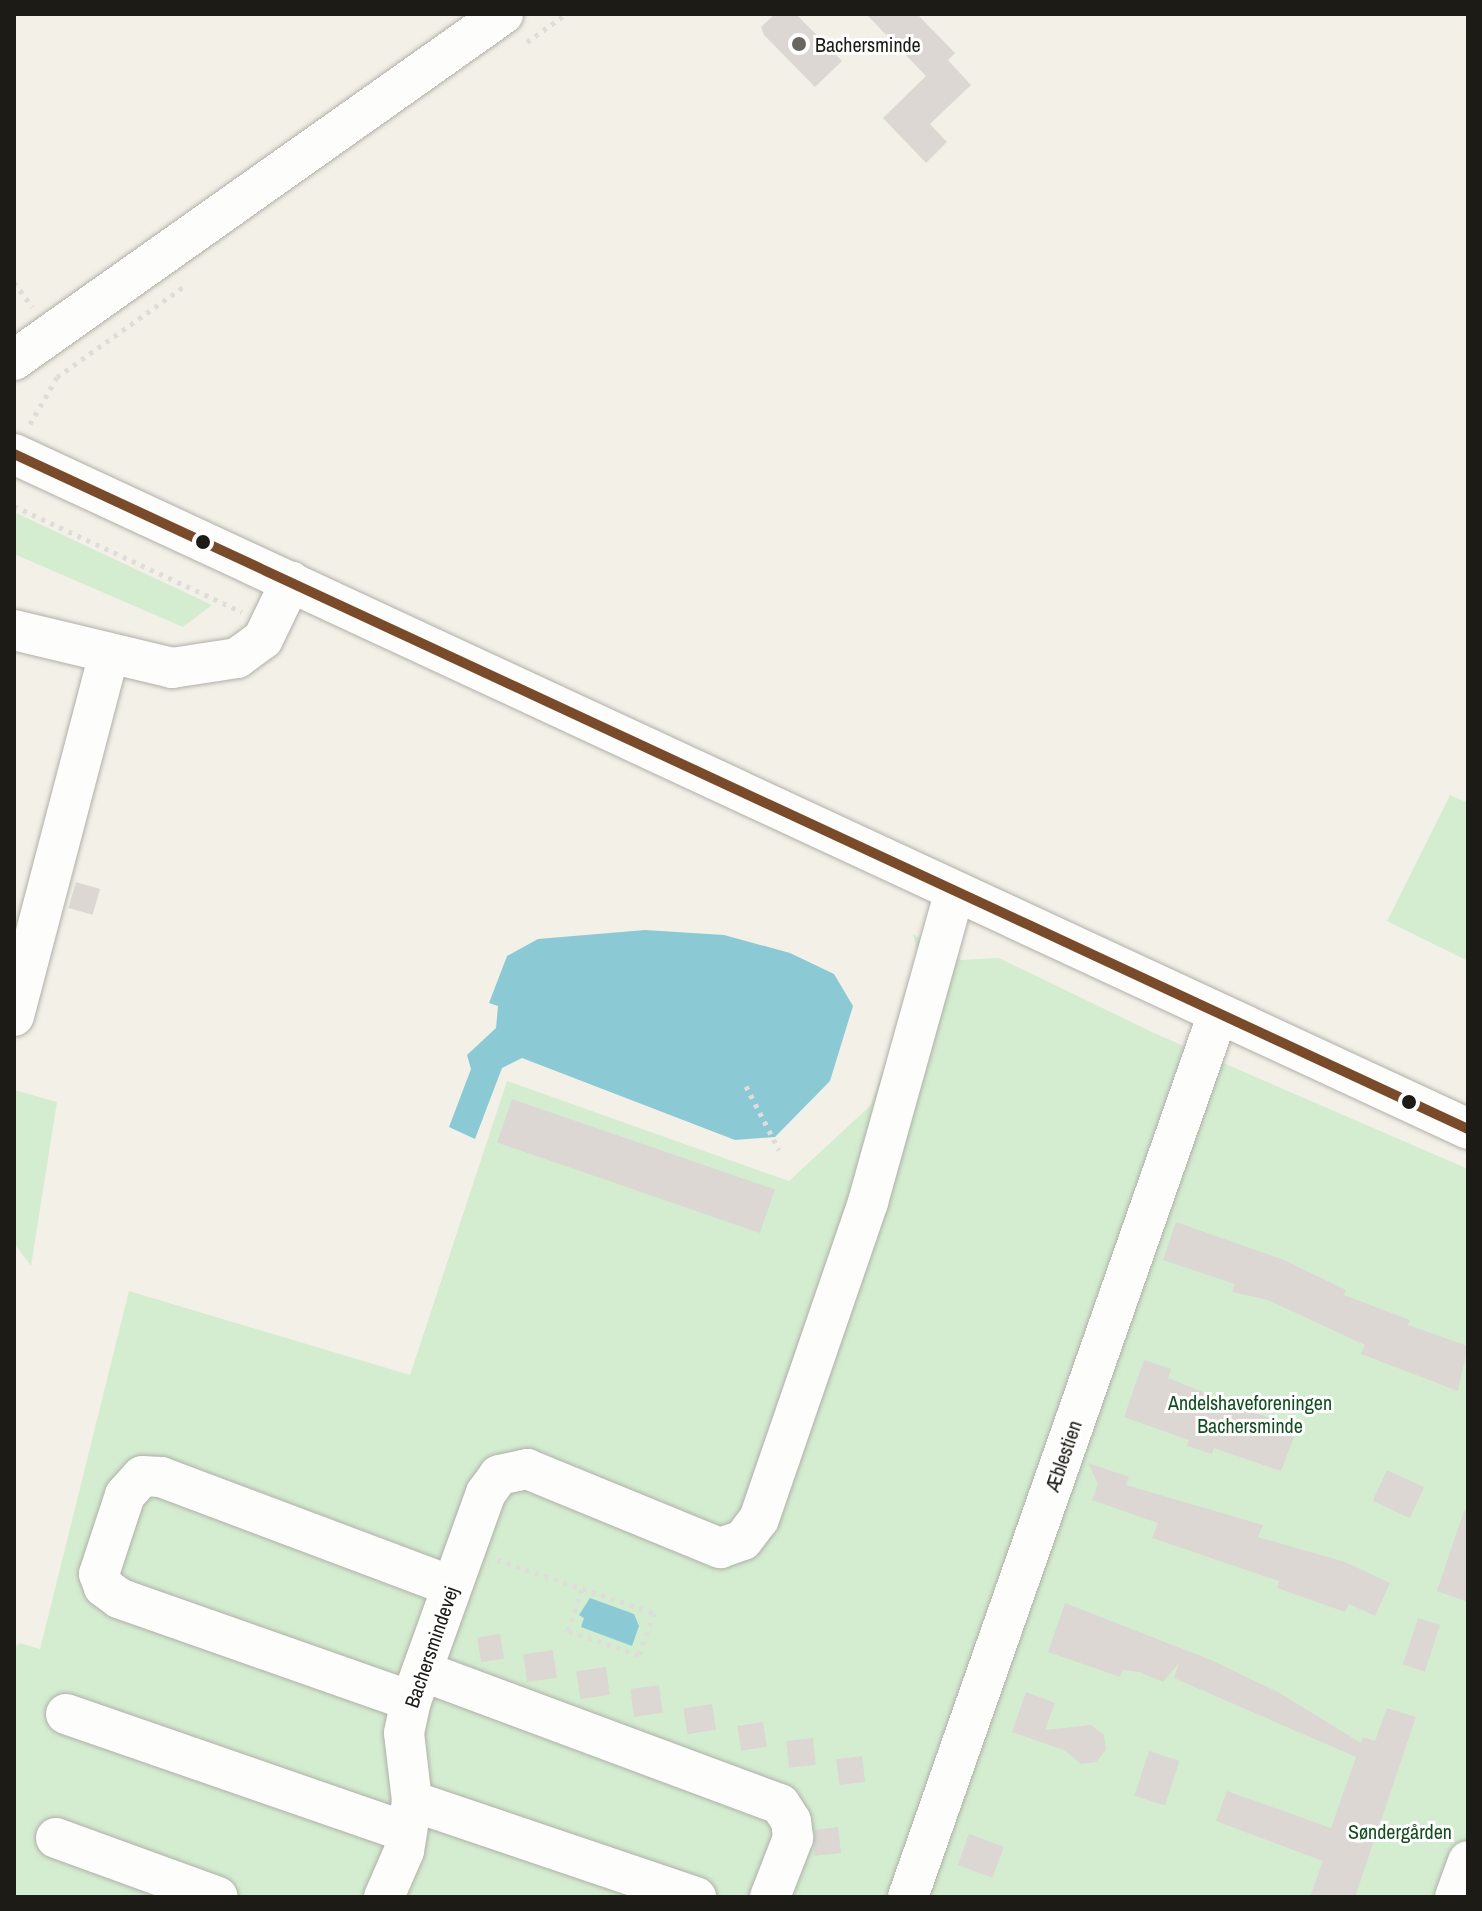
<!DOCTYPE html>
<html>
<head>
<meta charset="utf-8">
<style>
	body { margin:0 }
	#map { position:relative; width:1482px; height:1911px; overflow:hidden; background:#f3f0e8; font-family:"Archivo Narrow",sans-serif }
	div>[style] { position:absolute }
	.green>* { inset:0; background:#d4edd1 }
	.water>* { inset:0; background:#8bcad4 }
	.building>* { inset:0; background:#dcd7d3; transform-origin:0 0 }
	.path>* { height:5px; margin-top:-2.5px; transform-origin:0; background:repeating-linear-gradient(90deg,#dfddda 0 4px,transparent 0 10px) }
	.roads { filter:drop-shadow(0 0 2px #b0afa8) drop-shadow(0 0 2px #b0afa8) }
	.minor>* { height:40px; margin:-20px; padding:0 20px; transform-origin:20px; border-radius:20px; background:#fdfdfc }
	.bus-1>* { height:10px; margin:-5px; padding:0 5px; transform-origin:5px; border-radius:5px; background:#7a4b2a }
	.dots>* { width:22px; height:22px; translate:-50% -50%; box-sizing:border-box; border:4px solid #fff; border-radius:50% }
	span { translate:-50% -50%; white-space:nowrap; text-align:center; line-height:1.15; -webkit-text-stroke:6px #fff; paint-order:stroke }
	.poi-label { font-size:20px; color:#1d1b15 }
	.left { translate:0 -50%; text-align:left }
	.park-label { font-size:20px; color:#144e20 }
	.street-label { font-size:20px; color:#1d1b15 }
	.frame { position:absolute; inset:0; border:16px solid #1d1b15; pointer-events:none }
</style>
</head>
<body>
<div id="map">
	<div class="green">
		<i style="clip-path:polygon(14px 512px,212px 605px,183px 627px,14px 554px)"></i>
		<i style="clip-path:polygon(1450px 795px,1468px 803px,1468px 961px,1387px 921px)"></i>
		<i style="clip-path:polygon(913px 934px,961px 960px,999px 958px,1154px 1033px,1468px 1169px,1468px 1897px,14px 1897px,14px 1648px,20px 1643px,40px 1649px,129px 1291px,410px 1375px,507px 1081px,789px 1181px,871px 1105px,920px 961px)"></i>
		<i style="clip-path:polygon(14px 1090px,57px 1102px,31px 1266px,14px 1243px)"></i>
	</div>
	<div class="water">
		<i style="clip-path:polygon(645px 930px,724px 935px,790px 953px,834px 974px,853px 1006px,830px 1081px,775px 1137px,735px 1140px,522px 1058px,502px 1068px,475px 1139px,449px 1127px,471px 1069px,467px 1055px,496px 1028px,498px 1006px,489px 1003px,507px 956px,538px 939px)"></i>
		<i style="clip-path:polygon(590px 1598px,634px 1614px,639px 1626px,632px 1646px,581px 1627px,584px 1618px,579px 1615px)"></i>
	</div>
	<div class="building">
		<i style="clip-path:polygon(775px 14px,796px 14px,842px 61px,815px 87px,764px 35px,761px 27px)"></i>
		<i style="clip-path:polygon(866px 14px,917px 14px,955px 53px,948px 60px,971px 85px,930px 124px,947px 142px,926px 163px,883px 118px,926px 76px)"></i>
		<i style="left:76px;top:882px;width:25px;height:27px;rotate:16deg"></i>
		<i style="left:512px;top:1099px;width:278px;height:46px;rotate:19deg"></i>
		<i style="clip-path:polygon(1176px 1222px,1284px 1260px,1346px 1290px,1344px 1295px,1410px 1320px,1408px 1325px,1468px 1346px,1458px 1391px,1361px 1354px,1365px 1345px,1268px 1300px,1232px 1292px,1235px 1284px,1163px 1260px)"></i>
		<i style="clip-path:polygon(1144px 1360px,1171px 1369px,1168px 1378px,1297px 1429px,1281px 1471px,1214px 1448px,1212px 1454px,1187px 1446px,1189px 1440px,1124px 1417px)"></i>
		<i style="clip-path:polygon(1088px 1463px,1129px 1477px,1126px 1485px,1263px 1525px,1258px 1537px,1345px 1562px,1390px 1583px,1375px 1616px,1349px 1604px,1345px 1612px,1277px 1588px,1279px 1581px,1152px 1538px,1158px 1523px,1092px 1500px,1098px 1484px)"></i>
		<i style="left:1387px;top:1470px;width:41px;height:34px;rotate:25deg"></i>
		<i style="clip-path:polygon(1464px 1511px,1468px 1512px,1468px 1602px,1437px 1591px)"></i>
		<i style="clip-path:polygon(1065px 1603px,1211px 1660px,1278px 1692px,1361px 1743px,1363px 1737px,1375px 1741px,1387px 1708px,1416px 1717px,1355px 1897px,1310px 1897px,1323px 1861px,1216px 1821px,1227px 1791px,1331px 1828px,1356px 1757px,1174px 1678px,1179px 1663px,1163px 1682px,1139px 1672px,1123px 1670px,1120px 1677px,1048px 1652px)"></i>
		<i style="left:1418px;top:1618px;width:23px;height:49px;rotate:18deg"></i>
		<i style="left:500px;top:1634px;width:25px;height:23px;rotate:81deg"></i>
		<i style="left:553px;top:1650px;width:28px;height:30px;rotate:82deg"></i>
		<i style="left:606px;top:1667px;width:28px;height:30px;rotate:82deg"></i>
		<i style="left:659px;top:1685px;width:28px;height:29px;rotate:82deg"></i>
		<i style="clip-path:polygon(1026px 1692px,1055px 1703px,1045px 1730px,1091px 1725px,1104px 1735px,1106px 1750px,1096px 1762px,1081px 1764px,1064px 1750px,1012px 1732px)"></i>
		<i style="left:712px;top:1704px;width:26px;height:29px;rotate:81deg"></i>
		<i style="left:763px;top:1722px;width:25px;height:26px;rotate:81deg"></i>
		<i style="left:813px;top:1738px;width:27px;height:27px;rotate:84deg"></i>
		<i style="left:1149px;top:1751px;width:32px;height:47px;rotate:18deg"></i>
		<i style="left:862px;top:1756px;width:26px;height:26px;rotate:83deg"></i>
		<i style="clip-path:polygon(838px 1827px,841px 1853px,814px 1856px,815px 1830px)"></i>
		<i style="left:969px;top:1834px;width:37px;height:33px;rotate:20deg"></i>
	</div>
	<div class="path">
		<i style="left:527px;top:42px;width:48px;rotate:-35.7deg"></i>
		<i style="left:14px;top:282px;width:31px;rotate:54deg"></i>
		<i style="left:30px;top:424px;width:54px;rotate:-60.1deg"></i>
		<i style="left:57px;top:377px;width:158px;rotate:-35.5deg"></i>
		<i style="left:14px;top:506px;width:251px;rotate:24.9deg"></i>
		<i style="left:746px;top:1086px;width:72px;rotate:62.7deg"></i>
		<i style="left:497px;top:1560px;width:166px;rotate:18.7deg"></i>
		<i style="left:654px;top:1613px;width:45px;rotate:109.7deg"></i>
		<i style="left:639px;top:1655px;width:75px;rotate:-161.3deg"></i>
		<i style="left:568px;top:1631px;width:44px;rotate:-71.6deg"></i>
	</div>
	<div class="roads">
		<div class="minor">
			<i style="left:14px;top:360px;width:599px;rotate:-35.28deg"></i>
			<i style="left:14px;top:454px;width:1603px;rotate:24.9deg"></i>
			<i style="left:14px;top:630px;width:163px;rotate:13.5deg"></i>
			<i style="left:172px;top:668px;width:66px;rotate:-8.7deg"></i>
			<i style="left:237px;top:658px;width:32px;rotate:-36deg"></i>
			<i style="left:263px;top:639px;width:64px;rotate:-64.2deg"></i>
			<i style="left:14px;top:1016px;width:375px;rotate:-75.3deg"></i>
			<i style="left:422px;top:1671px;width:382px;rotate:20.4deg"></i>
			<i style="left:780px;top:1804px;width:20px;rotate:57deg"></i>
			<i style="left:791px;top:1821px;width:17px;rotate:83deg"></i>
			<i style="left:793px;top:1838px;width:63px;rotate:111.3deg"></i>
			<i style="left:411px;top:1701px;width:310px;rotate:-160.6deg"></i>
			<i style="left:119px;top:1598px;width:19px;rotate:-144deg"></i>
			<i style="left:104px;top:1587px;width:14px;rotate:-111deg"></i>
			<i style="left:99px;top:1574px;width:83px;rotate:-71.8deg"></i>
			<i style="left:125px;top:1495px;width:25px;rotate:-48deg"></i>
			<i style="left:142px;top:1476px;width:19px;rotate:3deg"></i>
			<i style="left:161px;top:1477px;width:310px;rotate:20.6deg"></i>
			<i style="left:66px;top:1714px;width:360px;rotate:19.1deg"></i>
			<i style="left:412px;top:1801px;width:300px;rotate:18.7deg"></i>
			<i style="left:56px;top:1838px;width:172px;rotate:20deg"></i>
			<i style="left:384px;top:1897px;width:50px;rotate:-66.5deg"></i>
			<i style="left:404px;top:1851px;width:51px;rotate:-80.9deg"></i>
			<i style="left:412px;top:1801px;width:68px;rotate:-96.7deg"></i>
			<i style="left:404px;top:1733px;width:33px;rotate:-78deg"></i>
			<i style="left:411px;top:1701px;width:221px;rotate:-70.2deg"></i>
			<i style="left:486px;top:1493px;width:22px;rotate:-54deg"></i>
			<i style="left:499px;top:1475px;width:29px;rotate:-12deg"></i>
			<i style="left:527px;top:1469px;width:209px;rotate:22.3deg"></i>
			<i style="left:720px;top:1548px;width:24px;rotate:-19deg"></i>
			<i style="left:743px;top:1540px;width:26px;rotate:-53deg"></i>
			<i style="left:759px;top:1519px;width:335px;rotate:-71deg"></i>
			<i style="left:868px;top:1202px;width:321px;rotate:-74.4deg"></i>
			<i style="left:908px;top:1897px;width:936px;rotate:-70.66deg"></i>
			<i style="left:1455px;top:1897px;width:38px;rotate:-70deg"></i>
		</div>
	</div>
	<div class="bus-1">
		<i style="left:14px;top:454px;width:1603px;rotate:24.9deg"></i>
	</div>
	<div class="dots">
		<i style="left:799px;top:44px;background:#68665f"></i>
		<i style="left:203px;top:542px;background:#1d1b15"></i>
		<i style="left:1409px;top:1102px;background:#1d1b15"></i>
	</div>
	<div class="poi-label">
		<span class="left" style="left:815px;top:44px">Bachersminde</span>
	</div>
	<div class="park-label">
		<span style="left:1250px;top:1414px">Andelshaveforeningen<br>Bachersminde</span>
		<span style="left:1400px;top:1831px">Søndergården</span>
	</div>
	<div class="street-label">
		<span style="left:1063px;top:1456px;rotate:-71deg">Æblestien</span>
		<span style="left:431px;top:1647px;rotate:-71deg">Bachersmindevej</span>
	</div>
	<div class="frame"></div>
</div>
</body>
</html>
